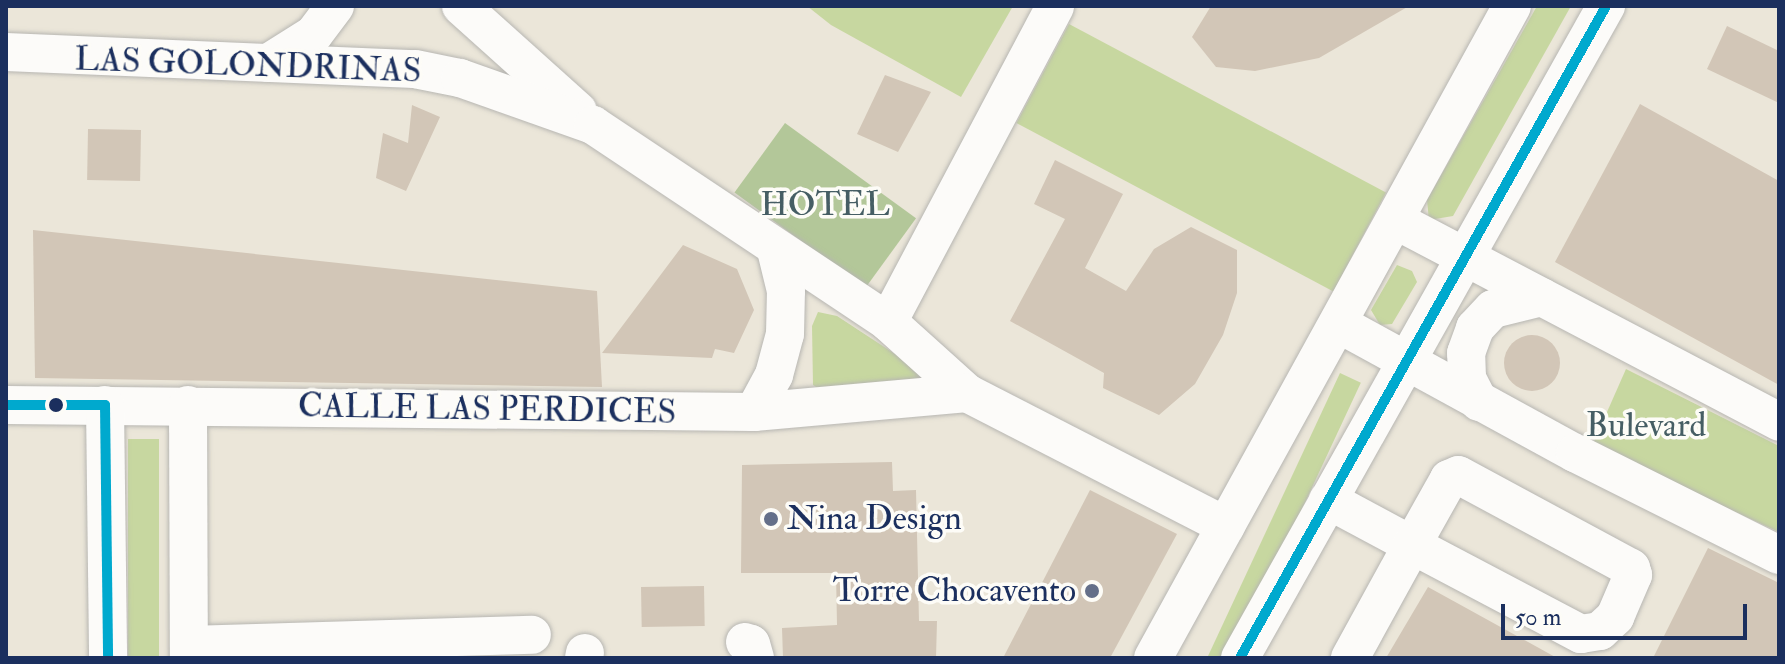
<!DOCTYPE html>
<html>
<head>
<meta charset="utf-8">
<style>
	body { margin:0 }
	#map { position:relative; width:1785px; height:664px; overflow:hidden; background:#ebe6d9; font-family:"IM FELL Double Pica",serif }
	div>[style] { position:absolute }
	.green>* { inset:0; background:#c7d7a0; transform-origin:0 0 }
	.forest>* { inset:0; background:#b3c799; transform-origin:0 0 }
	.building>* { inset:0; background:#d2c6b7; transform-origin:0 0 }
	.round { border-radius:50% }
	.roads { filter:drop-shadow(0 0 2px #b7b6b2) drop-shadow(0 0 2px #b7b6b2) }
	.minor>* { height:38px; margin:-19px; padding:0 19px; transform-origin:19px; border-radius:19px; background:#fcfbf9 }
	.bus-1>* { height:10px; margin:-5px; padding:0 5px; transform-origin:5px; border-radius:5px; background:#00a9ce }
	.dots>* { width:22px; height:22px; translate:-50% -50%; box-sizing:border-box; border:4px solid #fdfcf7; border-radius:50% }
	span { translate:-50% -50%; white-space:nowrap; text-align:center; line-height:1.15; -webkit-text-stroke:7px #fdfcf7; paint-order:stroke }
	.street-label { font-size:34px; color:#1b2f5e }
	.park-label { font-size:34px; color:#465e64 }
	.poi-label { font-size:34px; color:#1b2f5e }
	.left { translate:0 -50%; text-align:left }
	.right { translate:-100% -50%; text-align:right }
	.frame { position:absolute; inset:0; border:8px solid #1b2f5e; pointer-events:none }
	.scale { position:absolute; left:1501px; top:604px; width:246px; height:36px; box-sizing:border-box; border:4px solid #1b2f5e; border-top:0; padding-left:10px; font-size:24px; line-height:28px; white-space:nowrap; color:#1b2f5e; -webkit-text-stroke:6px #fdfcf7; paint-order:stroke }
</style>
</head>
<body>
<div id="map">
	<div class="green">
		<i style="clip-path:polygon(807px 6px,1013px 6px,961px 97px,831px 25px)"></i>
		<i style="clip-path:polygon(1537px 6px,1571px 6px,1453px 216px,1429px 220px,1427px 200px)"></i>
		<i style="left:1069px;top:24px;width:359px;height:112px;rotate:28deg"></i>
		<i style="clip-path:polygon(1397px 265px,1412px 271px,1417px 282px,1392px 324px,1380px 325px,1371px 310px)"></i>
		<i style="clip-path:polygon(818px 312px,837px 316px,924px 373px,929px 386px,824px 392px,813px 385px,812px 326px)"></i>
		<i style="clip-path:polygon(1626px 369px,1779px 446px,1779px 532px,1592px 446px)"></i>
		<i style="left:1340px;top:373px;width:23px;height:325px;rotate:25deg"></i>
		<i style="left:128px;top:439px;width:31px;height:219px"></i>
	</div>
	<div class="forest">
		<i style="left:785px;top:123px;width:162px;height:86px;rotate:36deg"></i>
	</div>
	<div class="building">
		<i style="clip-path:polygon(1211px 6px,1409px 6px,1319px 58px,1255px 71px,1216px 67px,1192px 37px)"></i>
		<i style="clip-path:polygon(1727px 26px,1779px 51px,1779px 103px,1707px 69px)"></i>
		<i style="clip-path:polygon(885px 75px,931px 92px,898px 152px,857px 134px)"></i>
		<i style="clip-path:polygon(1640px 104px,1779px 181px,1779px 385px,1555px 262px)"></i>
		<i style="clip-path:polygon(412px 105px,440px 117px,406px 191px,376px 178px,383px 133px,408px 143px)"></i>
		<i style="left:88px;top:129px;width:53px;height:51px;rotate:1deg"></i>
		<i style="clip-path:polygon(1055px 160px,1123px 194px,1085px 268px,1126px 291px,1154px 249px,1191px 227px,1237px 250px,1237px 293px,1223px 335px,1195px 384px,1159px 415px,1103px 388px,1104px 373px,1010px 321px,1065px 219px,1034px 204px)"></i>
		<i style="clip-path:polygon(33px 230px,597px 291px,602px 387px,35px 378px)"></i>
		<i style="clip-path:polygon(683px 245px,737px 269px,754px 310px,734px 353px,715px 349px,712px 358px,602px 353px)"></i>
		<i class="round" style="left:1504px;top:335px;width:56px;height:56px"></i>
		<i style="clip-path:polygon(892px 462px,893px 491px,916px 490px,919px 621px,937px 621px,936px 658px,783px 658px,782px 628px,837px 625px,836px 573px,741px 573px,742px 465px)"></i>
		<i style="clip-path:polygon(1090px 490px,1177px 534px,1110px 658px,1003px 658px)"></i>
		<i style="clip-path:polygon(1708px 548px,1779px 583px,1779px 658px,1653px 658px)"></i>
		<i style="left:704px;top:586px;width:40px;height:63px;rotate:89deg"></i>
		<i style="clip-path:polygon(1428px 587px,1557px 658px,1386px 658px)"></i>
	</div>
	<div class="roads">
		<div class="minor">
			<i style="left:461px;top:6px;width:157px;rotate:41.9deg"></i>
			<i style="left:6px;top:52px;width:409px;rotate:2.4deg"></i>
			<i style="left:415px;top:69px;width:46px;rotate:11.3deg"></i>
			<i style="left:460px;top:78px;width:141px;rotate:19.5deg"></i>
			<i style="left:593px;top:125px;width:355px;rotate:33.7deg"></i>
			<i style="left:888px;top:322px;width:106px;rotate:41.9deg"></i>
			<i style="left:967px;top:393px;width:291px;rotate:27.2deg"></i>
			<i style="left:268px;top:63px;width:54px;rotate:-32.2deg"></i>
			<i style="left:314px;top:34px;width:35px;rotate:-53deg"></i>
			<i style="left:1395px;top:220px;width:434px;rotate:27.7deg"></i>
			<i style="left:888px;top:322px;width:357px;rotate:-62.1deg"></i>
			<i style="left:1339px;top:324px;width:269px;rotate:28.7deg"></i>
			<i style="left:1575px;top:453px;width:228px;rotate:26.6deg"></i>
			<i style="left:1479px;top:402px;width:27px;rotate:-117deg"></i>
			<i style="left:1467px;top:378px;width:25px;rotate:-92deg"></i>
			<i style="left:1466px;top:353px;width:27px;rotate:-70deg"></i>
			<i style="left:1475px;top:328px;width:26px;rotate:-47deg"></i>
			<i style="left:1493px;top:309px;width:50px;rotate:-13.8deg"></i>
			<i style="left:6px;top:405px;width:748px;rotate:0.54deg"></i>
			<i style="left:754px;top:412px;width:214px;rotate:-5.1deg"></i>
			<i style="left:105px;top:405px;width:253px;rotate:89.3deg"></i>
			<i style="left:188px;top:405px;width:253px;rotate:89.8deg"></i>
			<i style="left:754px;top:412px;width:42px;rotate:-61.6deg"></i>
			<i style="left:774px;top:375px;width:42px;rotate:-75deg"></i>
			<i style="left:785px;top:334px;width:43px;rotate:-88.7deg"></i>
			<i style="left:786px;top:291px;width:42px;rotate:-103.7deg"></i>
			<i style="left:1328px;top:500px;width:95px;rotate:28.2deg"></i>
			<i style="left:1412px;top:545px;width:191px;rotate:27.8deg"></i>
			<i style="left:1581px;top:634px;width:19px;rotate:-9deg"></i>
			<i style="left:1600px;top:631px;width:21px;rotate:-43deg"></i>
			<i style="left:1615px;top:617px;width:46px;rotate:-66.8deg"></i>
			<i style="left:1633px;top:575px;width:7px;rotate:-106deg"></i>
			<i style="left:1631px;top:568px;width:196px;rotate:-151.7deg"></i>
			<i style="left:1458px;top:475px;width:10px;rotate:156deg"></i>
			<i style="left:1449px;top:479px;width:76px;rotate:119.3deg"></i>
			<i style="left:1412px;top:545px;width:129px;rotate:118.8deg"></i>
			<i style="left:745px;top:642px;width:6px;rotate:18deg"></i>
			<i style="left:751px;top:644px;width:15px;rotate:74deg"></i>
			<i style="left:189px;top:645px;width:343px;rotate:-1.7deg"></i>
			<i style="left:584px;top:658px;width:5px;rotate:-79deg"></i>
			<i style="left:1153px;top:658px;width:744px;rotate:-61.16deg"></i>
			<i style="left:1240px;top:658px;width:748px;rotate:-60.69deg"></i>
		</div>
	</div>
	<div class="bus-1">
		<i style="left:6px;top:405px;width:99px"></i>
		<i style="left:105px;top:405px;width:253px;rotate:89.3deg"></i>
		<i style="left:1240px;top:658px;width:748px;rotate:-60.69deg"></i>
	</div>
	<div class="dots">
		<i style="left:56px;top:405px;background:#1b2f5e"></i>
		<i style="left:771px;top:519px;background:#646f89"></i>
		<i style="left:1092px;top:591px;background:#646f89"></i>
	</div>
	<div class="street-label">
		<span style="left:248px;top:65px;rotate:2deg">LAS GOLONDRINAS</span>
		<span style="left:487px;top:409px;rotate:1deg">CALLE LAS PERDICES</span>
	</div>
	<div class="park-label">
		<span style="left:825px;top:205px">HOTEL</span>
		<span style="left:1646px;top:426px">Bulevard</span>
	</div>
	<div class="poi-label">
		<span class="left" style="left:787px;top:519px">Nina Design</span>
		<span class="right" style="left:1076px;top:591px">Torre Chocavento</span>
	</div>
	<div class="frame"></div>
	<div class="scale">50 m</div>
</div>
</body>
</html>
